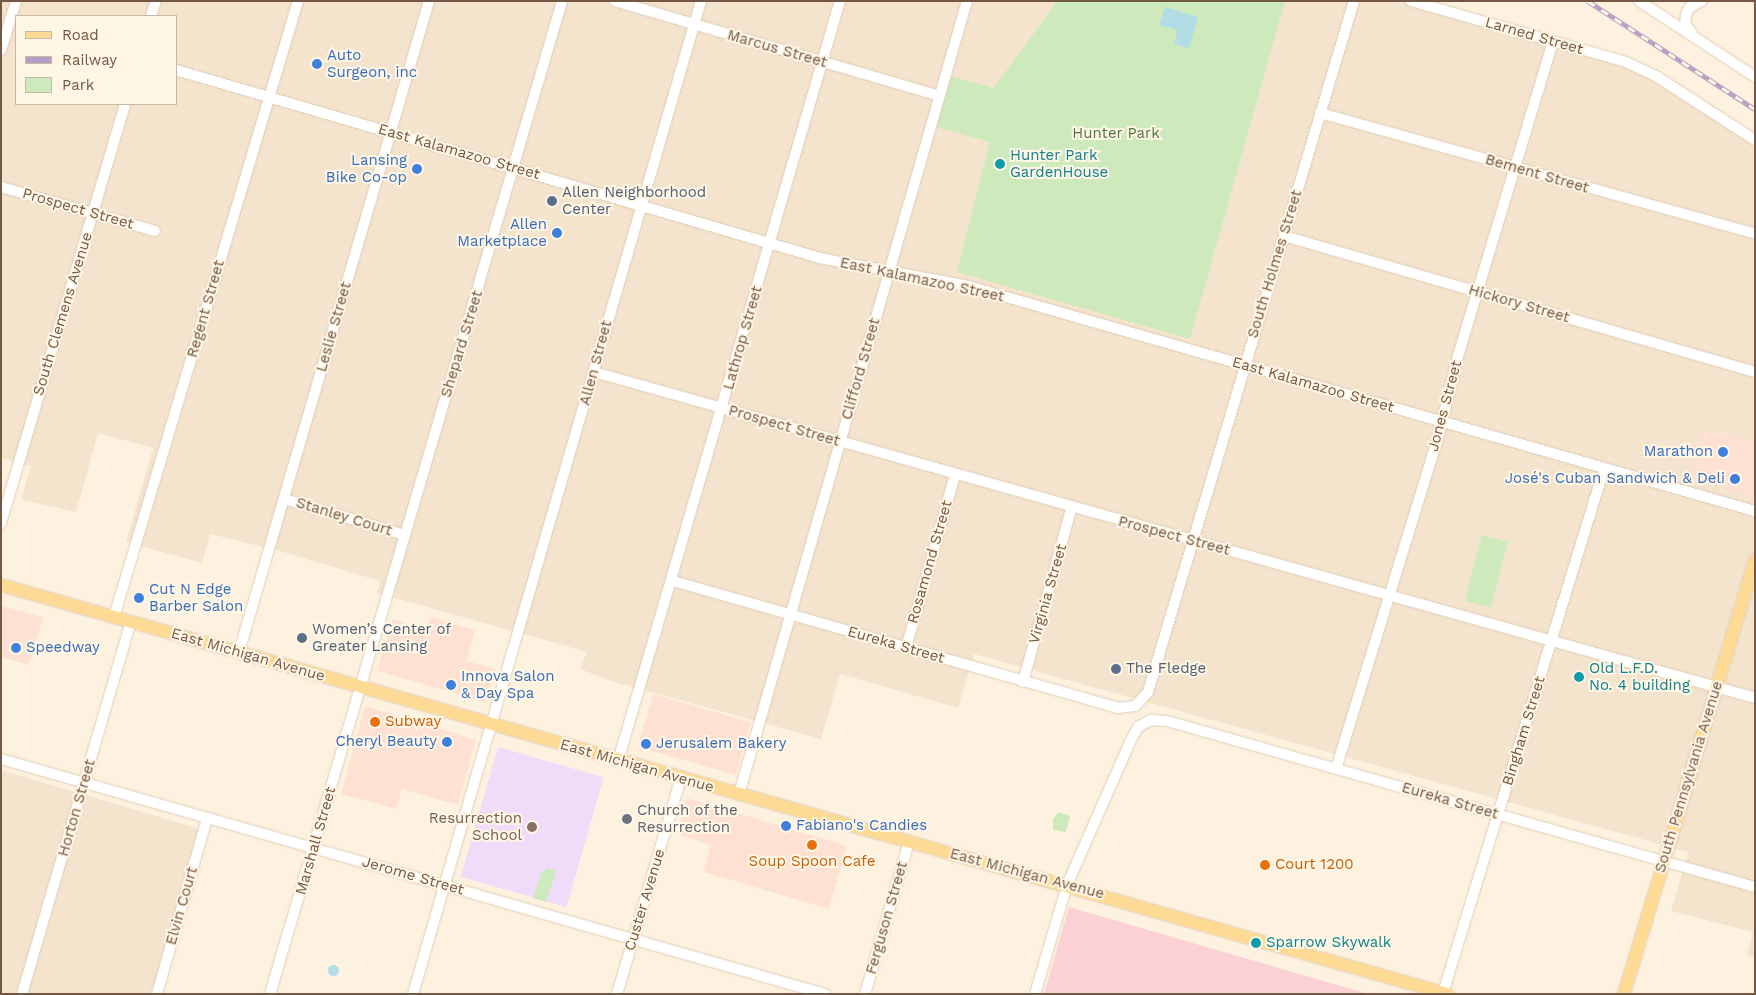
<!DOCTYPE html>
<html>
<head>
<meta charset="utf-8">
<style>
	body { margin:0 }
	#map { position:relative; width:1756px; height:995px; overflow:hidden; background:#fdf2df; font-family:"Work Sans",sans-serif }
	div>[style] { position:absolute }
	.residential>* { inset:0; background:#f4e4cd }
	.commercial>* { inset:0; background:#fee1d2; transform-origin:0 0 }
	.education>* { inset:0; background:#efdcf9; transform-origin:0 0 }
	.medical>* { inset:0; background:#fbd1d5 }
	.green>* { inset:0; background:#ceeabd; transform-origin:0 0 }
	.water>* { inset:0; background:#b3dde6 }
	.round { border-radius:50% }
	.roads { filter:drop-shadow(0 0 1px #e1cebb) drop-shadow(0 0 1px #e1cebb) }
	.minor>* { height:10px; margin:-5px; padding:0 5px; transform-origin:5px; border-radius:5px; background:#fff }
	.major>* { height:12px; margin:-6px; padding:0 6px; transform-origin:6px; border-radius:6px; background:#fedb94 }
	.rail>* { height:4.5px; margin-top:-2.25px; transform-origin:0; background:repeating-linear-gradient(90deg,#fff6e5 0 8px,#b59ec5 0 16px); box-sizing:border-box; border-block:1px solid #b59ec5 }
	.dots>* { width:14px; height:14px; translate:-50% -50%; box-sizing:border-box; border:2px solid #fff6e5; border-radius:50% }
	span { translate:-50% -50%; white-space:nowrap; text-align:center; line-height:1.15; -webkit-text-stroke:4px #fff6e5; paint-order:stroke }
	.street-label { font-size:15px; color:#735846 }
	.shop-label { font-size:15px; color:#366cbe }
	.left { translate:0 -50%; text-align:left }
	.right { translate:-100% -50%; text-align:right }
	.park-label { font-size:15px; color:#4d793e }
	.culture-label { font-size:15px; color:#0d838f }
	.service-label { font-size:15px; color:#4e5e75 }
	.food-label { font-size:15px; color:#c56008 }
	.worship-label { font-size:15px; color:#5b616d }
	.education-label { font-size:15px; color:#785e54 }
	.frame { position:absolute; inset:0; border:2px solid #735846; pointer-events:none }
	.legend { position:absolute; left:15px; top:15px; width:162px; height:90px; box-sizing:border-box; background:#fff6e5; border:1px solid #c7b7a5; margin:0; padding:6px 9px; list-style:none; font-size:15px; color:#735846 }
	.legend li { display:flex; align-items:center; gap:10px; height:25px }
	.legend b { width:25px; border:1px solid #c7b7a5 }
</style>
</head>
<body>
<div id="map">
	<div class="residential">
		<i style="clip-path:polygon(evenodd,1px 1px,1409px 1px,1656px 76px,1755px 140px,1755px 958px,1747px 956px,1753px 932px,1671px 911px,1688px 852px,974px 654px,958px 708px,840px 674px,821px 739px,611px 681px,580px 669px,587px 652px,377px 593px,380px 581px,283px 552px,210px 534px,202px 563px,126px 542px,153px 448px,98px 433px,76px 512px,21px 500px,31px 466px,1px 458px,1px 1px,16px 16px,176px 16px,176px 104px,16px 104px,16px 16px)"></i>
		<i style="clip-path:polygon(1px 770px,200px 829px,151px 994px,1px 994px)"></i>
	</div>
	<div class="commercial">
		<i style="clip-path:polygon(1704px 429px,1755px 443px,1753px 495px,1690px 477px)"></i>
		<i style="clip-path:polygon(1px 606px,43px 617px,29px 665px,1px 657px)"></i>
		<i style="clip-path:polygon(431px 617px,475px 630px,467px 661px,495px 669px,486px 702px,377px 671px,393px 619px,427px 630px)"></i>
		<i style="left:653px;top:694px;width:102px;height:55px;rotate:16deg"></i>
		<i style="clip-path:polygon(365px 706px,476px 740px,458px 805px,402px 789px,396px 809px,341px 794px)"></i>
		<i style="clip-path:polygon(687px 798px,847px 846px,829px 909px,704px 872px,710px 845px,677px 834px)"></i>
	</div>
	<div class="education">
		<i style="left:498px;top:747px;width:110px;height:135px;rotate:16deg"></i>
	</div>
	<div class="medical">
		<i style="clip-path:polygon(1069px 907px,1368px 994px,1044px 994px)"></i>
	</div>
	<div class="green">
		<i style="clip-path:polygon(1057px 1px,1285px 1px,1190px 339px,957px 272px,990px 142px,936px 127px,950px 76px,994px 88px)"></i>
		<i style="left:1482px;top:535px;width:27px;height:68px;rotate:15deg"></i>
		<i style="clip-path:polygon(1059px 812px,1070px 816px,1066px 832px,1053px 830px,1053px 819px)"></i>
		<i style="clip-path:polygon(546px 868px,556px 871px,546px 902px,533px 898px,542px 871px,545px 872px)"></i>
	</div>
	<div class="water">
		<i style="clip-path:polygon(1165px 7px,1198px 17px,1189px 48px,1174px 44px,1177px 30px,1159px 25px)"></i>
		<i class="round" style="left:327.5px;top:964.5px;width:11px;height:11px"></i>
	</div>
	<div class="roads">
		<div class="minor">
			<i style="left:615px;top:1px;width:338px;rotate:16.3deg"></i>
			<i style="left:1411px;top:1px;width:223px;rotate:15.8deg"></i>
			<i style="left:1626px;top:62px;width:33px;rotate:25deg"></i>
			<i style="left:1656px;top:76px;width:118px;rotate:32.9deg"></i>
			<i style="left:1639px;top:1px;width:139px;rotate:33.2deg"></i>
			<i style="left:151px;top:16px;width:16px;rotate:-72deg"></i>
			<i style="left:1692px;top:33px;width:11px;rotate:-128deg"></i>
			<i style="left:1685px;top:24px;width:10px;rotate:-84deg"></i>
			<i style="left:1686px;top:14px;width:8px;rotate:-60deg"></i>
			<i style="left:1690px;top:7px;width:13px;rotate:-27deg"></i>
			<i style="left:1px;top:50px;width:51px;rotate:-73deg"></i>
			<i style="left:176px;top:70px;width:671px;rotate:16.27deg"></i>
			<i style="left:820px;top:258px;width:151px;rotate:10.7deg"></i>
			<i style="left:968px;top:286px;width:819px;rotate:15.96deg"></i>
			<i style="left:1320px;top:113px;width:452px;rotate:15.5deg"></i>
			<i style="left:1px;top:187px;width:160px;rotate:15.9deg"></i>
			<i style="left:1284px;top:236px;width:490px;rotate:16.1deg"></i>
			<i style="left:594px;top:372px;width:1206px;rotate:15.68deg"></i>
			<i style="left:284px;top:499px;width:126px;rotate:16.6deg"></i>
			<i style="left:1px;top:523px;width:437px;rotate:-73.5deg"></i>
			<i style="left:673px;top:581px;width:463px;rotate:15.9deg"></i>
			<i style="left:1118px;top:708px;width:17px;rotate:-7deg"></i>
			<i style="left:1135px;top:706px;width:19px;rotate:-47deg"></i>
			<i style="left:1148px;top:692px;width:721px;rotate:-73.4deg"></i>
			<i style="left:114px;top:617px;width:643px;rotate:-73.37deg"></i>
			<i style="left:906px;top:648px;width:180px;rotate:-74.2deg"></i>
			<i style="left:239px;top:652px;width:678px;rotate:-73.73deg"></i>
			<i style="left:1023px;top:682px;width:182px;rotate:-74.4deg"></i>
			<i style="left:1px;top:759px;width:857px;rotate:15.92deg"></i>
			<i style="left:618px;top:761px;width:792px;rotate:-73.72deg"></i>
			<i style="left:1336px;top:769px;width:350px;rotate:-72.9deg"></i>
			<i style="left:1439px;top:434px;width:80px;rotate:-76.3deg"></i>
			<i style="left:1458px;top:356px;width:329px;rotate:-73.2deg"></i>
			<i style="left:739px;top:794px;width:825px;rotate:-73.96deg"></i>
			<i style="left:1443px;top:993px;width:548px;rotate:-72.92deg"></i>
			<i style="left:22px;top:994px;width:388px;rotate:-73.7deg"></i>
			<i style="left:157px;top:994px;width:182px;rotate:-74.1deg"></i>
			<i style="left:270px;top:994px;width:1035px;rotate:-73.61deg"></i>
			<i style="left:413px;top:994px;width:1034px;rotate:-73.83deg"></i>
			<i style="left:617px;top:994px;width:225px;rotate:-73.5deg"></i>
			<i style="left:865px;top:994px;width:158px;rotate:-73.9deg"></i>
			<i style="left:1035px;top:994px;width:114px;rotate:-73.6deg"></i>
			<i style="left:1067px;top:885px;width:156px;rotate:-66.2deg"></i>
			<i style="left:1130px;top:742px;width:17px;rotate:-62deg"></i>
			<i style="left:1138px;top:727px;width:15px;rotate:-28deg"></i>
			<i style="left:1151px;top:720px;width:16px;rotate:4deg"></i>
			<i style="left:1167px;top:721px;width:611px;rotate:15.77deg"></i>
		</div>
		<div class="major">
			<i style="left:1px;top:585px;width:1503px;rotate:15.79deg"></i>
			<i style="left:1624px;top:994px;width:453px;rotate:-73.2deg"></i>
		</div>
	</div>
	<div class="rail">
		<i style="left:1588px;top:1px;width:199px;rotate:32.9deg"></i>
	</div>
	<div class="dots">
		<i style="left:317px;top:64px;background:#3f7fe0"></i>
		<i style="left:1000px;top:164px;background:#0f9aa8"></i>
		<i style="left:417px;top:169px;background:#3f7fe0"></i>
		<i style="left:552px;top:201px;background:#5c6f8a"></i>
		<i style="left:557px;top:233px;background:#3f7fe0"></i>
		<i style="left:1723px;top:452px;background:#3f7fe0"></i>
		<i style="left:1735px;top:479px;background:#3f7fe0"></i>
		<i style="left:139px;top:598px;background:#3f7fe0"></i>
		<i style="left:302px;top:638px;background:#5c6f8a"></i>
		<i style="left:16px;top:648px;background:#3f7fe0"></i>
		<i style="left:1116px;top:669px;background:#5c6f8a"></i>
		<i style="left:1579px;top:677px;background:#0f9aa8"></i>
		<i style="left:451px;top:685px;background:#3f7fe0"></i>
		<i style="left:375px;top:722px;background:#e8710a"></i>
		<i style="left:447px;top:742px;background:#3f7fe0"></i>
		<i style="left:646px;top:744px;background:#3f7fe0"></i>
		<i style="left:627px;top:819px;background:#6b7280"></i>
		<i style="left:786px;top:826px;background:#3f7fe0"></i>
		<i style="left:532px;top:827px;background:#8d6e63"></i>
		<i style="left:812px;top:845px;background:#e8710a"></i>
		<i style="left:1265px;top:865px;background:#e8710a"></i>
		<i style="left:1256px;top:943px;background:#0f9aa8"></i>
	</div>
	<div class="street-label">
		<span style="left:1534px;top:36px;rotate:16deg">Larned Street</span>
		<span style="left:777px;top:49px;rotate:16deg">Marcus Street</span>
		<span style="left:459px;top:152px;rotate:16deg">East Kalamazoo Street</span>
		<span style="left:1537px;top:174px;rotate:16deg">Bement Street</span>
		<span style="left:78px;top:209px;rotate:16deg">Prospect Street</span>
		<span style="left:1275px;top:264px;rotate:-73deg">South Holmes Street</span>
		<span style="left:922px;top:280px;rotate:12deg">East Kalamazoo Street</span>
		<span style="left:1519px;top:304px;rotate:16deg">Hickory Street</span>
		<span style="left:206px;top:309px;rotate:-74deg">Regent Street</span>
		<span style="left:63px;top:314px;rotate:-73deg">South Clemens Avenue</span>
		<span style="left:334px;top:327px;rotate:-74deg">Leslie Street</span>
		<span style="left:743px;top:338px;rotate:-74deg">Lathrop Street</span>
		<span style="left:462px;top:344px;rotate:-73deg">Shepard Street</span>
		<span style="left:596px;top:363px;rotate:-75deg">Allen Street</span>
		<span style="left:861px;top:369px;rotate:-74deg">Clifford Street</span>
		<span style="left:1313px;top:385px;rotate:16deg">East Kalamazoo Street</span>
		<span style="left:1445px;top:406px;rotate:-75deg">Jones Street</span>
		<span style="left:784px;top:426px;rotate:16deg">Prospect Street</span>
		<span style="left:344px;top:517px;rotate:17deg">Stanley Court</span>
		<span style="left:1174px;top:536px;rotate:15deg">Prospect Street</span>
		<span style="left:930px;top:562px;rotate:-74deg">Rosamond Street</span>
		<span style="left:1048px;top:594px;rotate:-74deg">Virginia Street</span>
		<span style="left:896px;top:645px;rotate:16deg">Eureka Street</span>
		<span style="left:248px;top:655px;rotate:16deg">East Michigan Avenue</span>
		<span style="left:1524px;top:731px;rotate:-73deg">Bingham Street</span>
		<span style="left:637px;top:766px;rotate:16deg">East Michigan Avenue</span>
		<span style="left:1689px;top:777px;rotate:-73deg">South Pennsylvania Avenue</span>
		<span style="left:1450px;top:801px;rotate:16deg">Eureka Street</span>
		<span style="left:77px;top:808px;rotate:-74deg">Horton Street</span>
		<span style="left:316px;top:841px;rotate:-74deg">Marshall Street</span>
		<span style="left:1027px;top:874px;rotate:15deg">East Michigan Avenue</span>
		<span style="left:413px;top:876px;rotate:16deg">Jerome Street</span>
		<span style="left:645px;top:900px;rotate:-73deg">Custer Avenue</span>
		<span style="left:182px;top:906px;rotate:-74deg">Elvin Court</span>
		<span style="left:887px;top:918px;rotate:-74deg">Ferguson Street</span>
	</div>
	<div class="shop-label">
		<span class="left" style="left:327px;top:64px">Auto<br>Surgeon, inc</span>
		<span class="right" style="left:407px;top:169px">Lansing<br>Bike Co-op</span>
		<span class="right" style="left:547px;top:233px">Allen<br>Marketplace</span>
		<span class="right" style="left:1713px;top:452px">Marathon</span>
		<span class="right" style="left:1725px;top:479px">José's Cuban Sandwich &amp; Deli</span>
		<span class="left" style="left:149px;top:598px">Cut N Edge<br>Barber Salon</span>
		<span class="left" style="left:26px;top:648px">Speedway</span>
		<span class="left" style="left:461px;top:685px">Innova Salon<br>&amp; Day Spa</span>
		<span class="right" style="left:437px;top:742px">Cheryl Beauty</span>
		<span class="left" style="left:656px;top:744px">Jerusalem Bakery</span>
		<span class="left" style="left:796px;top:826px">Fabiano's Candies</span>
	</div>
	<div class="park-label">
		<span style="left:1116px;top:134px">Hunter Park</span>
	</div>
	<div class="culture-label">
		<span class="left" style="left:1010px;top:164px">Hunter Park<br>GardenHouse</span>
		<span class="left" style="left:1589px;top:677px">Old L.F.D.<br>No. 4 building</span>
		<span class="left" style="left:1266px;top:943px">Sparrow Skywalk</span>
	</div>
	<div class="service-label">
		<span class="left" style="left:562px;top:201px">Allen Neighborhood<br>Center</span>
		<span class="left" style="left:312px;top:638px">Women’s Center of<br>Greater Lansing</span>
		<span class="left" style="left:1126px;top:669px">The Fledge</span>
	</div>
	<div class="food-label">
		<span class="left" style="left:385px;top:722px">Subway</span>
		<span style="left:812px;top:862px">Soup Spoon Cafe</span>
		<span class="left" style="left:1275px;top:865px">Court 1200</span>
	</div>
	<div class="worship-label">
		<span class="left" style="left:637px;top:819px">Church of the<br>Resurrection</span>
	</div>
	<div class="education-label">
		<span class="right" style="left:522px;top:827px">Resurrection<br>School</span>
	</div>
	<div class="frame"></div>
	<ul class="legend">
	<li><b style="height:6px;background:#fedb94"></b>Road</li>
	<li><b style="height:6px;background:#b59ec5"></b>Railway</li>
	<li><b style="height:14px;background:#ceeabd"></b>Park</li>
	</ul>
</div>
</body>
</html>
